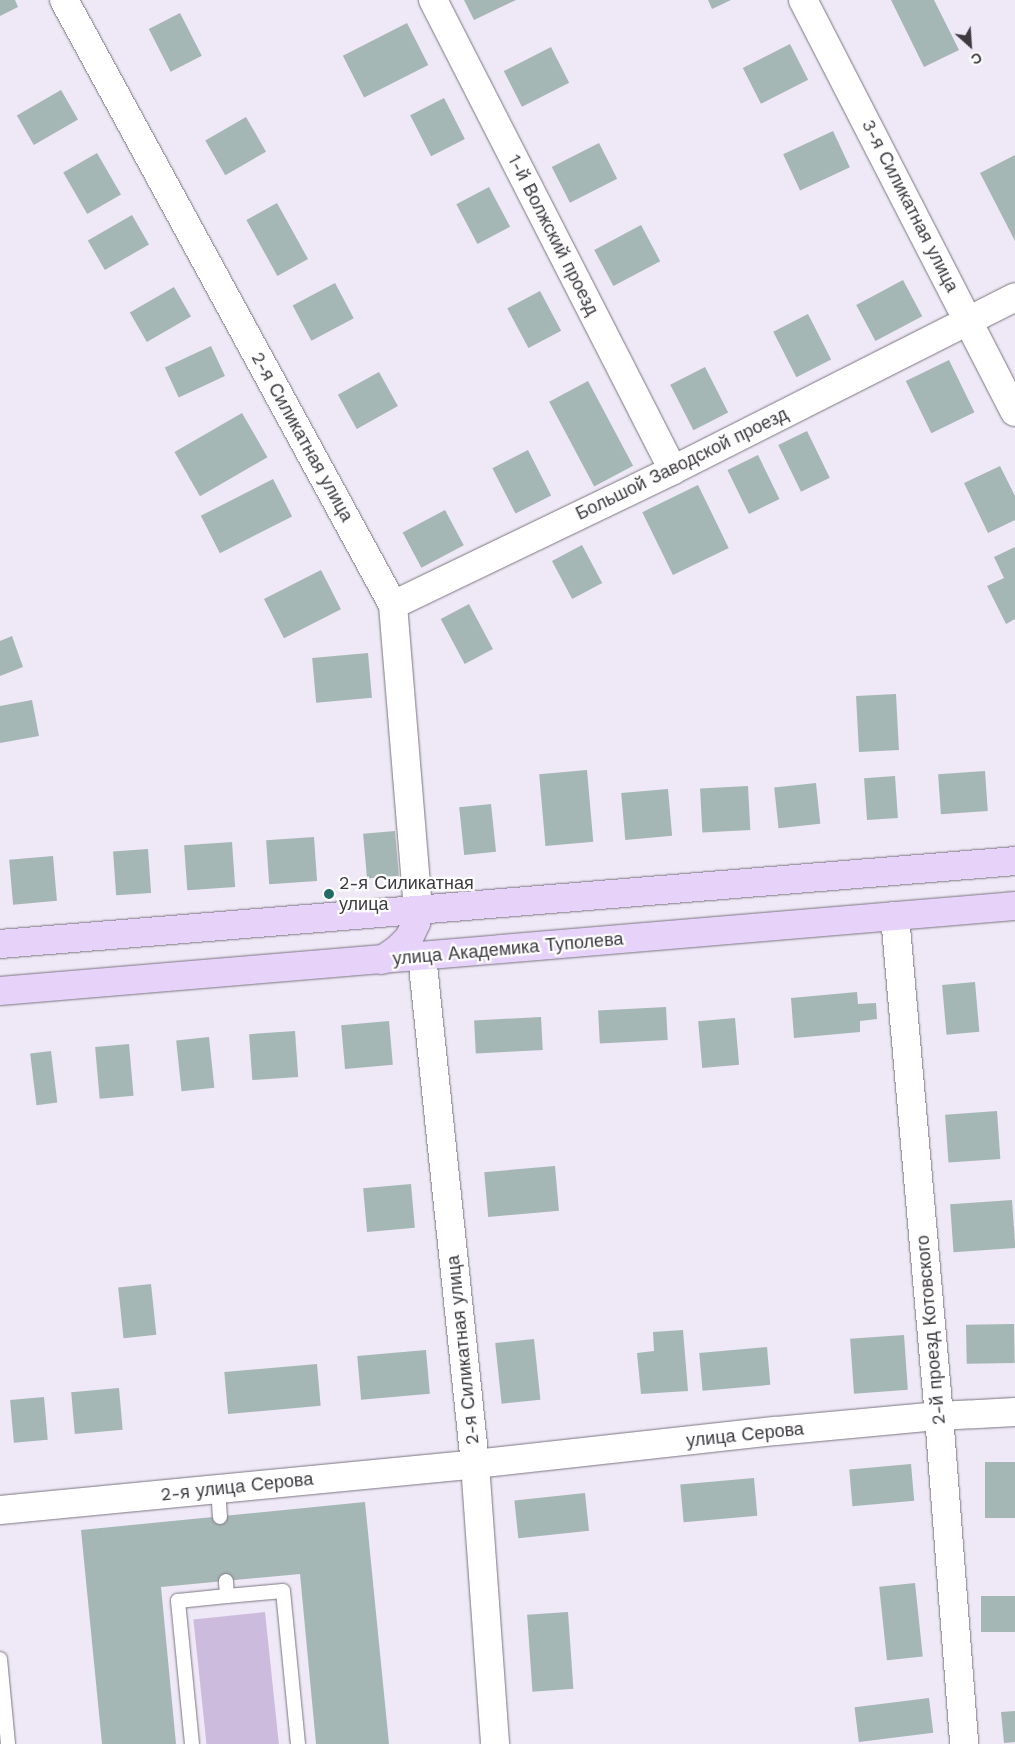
<!DOCTYPE html>
<html>
<head>
<meta charset="utf-8">
<style>
	body { margin:0 }
	#map { position:relative; width:1015px; height:1744px; overflow:hidden; background:#efe8f6; font-family:"Work Sans",sans-serif }
	div>[style] { position:absolute }
	.green>* { inset:0; background:#cdbbdd; transform-origin:0 0 }
	.building>* { inset:0; background:#a5b7b4; transform-origin:0 0 }
	.roads { filter:drop-shadow(0 0 1px #7b7581) drop-shadow(0 0 1px #7b7581) }
	.service>* { height:14px; margin:-7px; padding:0 7px; transform-origin:7px; border-radius:7px; background:#fff }
	.minor>* { height:28px; margin:-14px; padding:0 14px; transform-origin:14px; border-radius:14px; background:#fff }
	.primary>* { height:28px; margin:-14px; padding:0 14px; transform-origin:14px; border-radius:14px; background:#e7d2fa }
	.dots>* { width:14px; height:14px; translate:-50% -50%; box-sizing:border-box; border:2px solid #fff; border-radius:50% }
	span { translate:-50% -50%; white-space:nowrap; text-align:center; line-height:1.15; -webkit-text-stroke:4.5px #fff; paint-order:stroke }
	.street-label { font-size:18px; color:#3d3a40 }
	.poi-label { font-size:18px; color:#3d3a40 }
	.left { translate:0 -50%; text-align:left }
	.north { position:absolute; left:945px; top:20px; width:50px; height:50px; -webkit-text-stroke:4px #fff; paint-order:stroke; rotate:154deg; font-size:14px; font-weight:700; line-height:20px; text-align:center; color:#3d3a40 }
	.north::after { content:''; display:block; margin:auto; width:18px; height:22px; background:#3d3a40; clip-path:polygon(50% 0,100% 100%,50% 72%,0 100%) }
</style>
</head>
<body>
<div id="map">
	<div class="green">
		<i style="left:265px;top:1612px;width:133px;height:72px;rotate:84deg"></i>
	</div>
	<div class="building">
		<i style="clip-path:polygon(0 0,15px 0,18px 7px,0 16px)"></i>
		<i style="clip-path:polygon(464px 0,516px 0,474px 20px)"></i>
		<i style="clip-path:polygon(708px 0,731px 0,712px 9px)"></i>
		<i style="clip-path:polygon(891px 0,934px 0,959px 50px,924px 67px)"></i>
		<i style="left:180px;top:13px;width:48px;height:35px;rotate:63deg"></i>
		<i style="left:407px;top:23px;width:47px;height:72px;rotate:63deg"></i>
		<i style="left:790px;top:44px;width:40px;height:53px;rotate:63deg"></i>
		<i style="left:551px;top:47px;width:40px;height:53px;rotate:63deg"></i>
		<i style="left:61px;top:90px;width:34px;height:51px;rotate:60deg"></i>
		<i style="left:444px;top:98px;width:46px;height:38px;rotate:63deg"></i>
		<i style="left:246px;top:117px;width:40px;height:47px;rotate:60deg"></i>
		<i style="left:833px;top:131px;width:40px;height:55px;rotate:65deg"></i>
		<i style="left:599px;top:143px;width:40px;height:53px;rotate:63deg"></i>
		<i style="left:97px;top:153px;width:48px;height:39px;rotate:60deg"></i>
		<i style="clip-path:polygon(1015px 155px,1015px 241px,980px 173px)"></i>
		<i style="left:489px;top:187px;width:45px;height:37px;rotate:62deg"></i>
		<i style="left:277px;top:203px;width:64px;height:35px;rotate:61deg"></i>
		<i style="left:132px;top:215px;width:34px;height:51px;rotate:60deg"></i>
		<i style="left:641px;top:225px;width:41px;height:53px;rotate:62deg"></i>
		<i style="left:903px;top:280px;width:41px;height:53px;rotate:62deg"></i>
		<i style="left:335px;top:283px;width:40px;height:48px;rotate:62deg"></i>
		<i style="left:174px;top:287px;width:34px;height:51px;rotate:60deg"></i>
		<i style="left:540px;top:291px;width:45px;height:37px;rotate:62deg"></i>
		<i style="left:808px;top:314px;width:51px;height:39px;rotate:63deg"></i>
		<i style="left:211px;top:346px;width:33px;height:51px;rotate:65deg"></i>
		<i style="left:949px;top:360px;width:58px;height:48px;rotate:64deg"></i>
		<i style="left:705px;top:367px;width:51px;height:39px;rotate:63deg"></i>
		<i style="left:379px;top:372px;width:39px;height:47px;rotate:61deg"></i>
		<i style="left:588px;top:381px;width:96px;height:44px;rotate:62deg"></i>
		<i style="left:242px;top:413px;width:51px;height:78px;rotate:60deg"></i>
		<i style="left:807px;top:431px;width:52px;height:32px;rotate:64deg"></i>
		<i style="left:528px;top:450px;width:51px;height:40px;rotate:63deg"></i>
		<i style="left:758px;top:455px;width:49px;height:34px;rotate:64deg"></i>
		<i style="clip-path:polygon(1000px 466px,1015px 496px,1015px 520px,988px 533px,964px 483px)"></i>
		<i style="left:273px;top:479px;width:42px;height:81px;rotate:63deg"></i>
		<i style="left:698px;top:485px;width:70px;height:62px;rotate:64deg"></i>
		<i style="left:445px;top:510px;width:40px;height:48px;rotate:62deg"></i>
		<i style="left:582px;top:545px;width:43px;height:34px;rotate:62deg"></i>
		<i style="clip-path:polygon(1015px 547px,1015px 619px,1006px 624px,987px 586px,1004px 578px,994px 557px)"></i>
		<i style="left:321px;top:570px;width:44px;height:64px;rotate:63deg"></i>
		<i style="left:469px;top:604px;width:51px;height:32px;rotate:62deg"></i>
		<i style="clip-path:polygon(12px 636px,23px 667px,0 676px,0 641px)"></i>
		<i style="left:368px;top:653px;width:45px;height:56px;rotate:85deg"></i>
		<i style="left:896px;top:694px;width:56px;height:40px;rotate:87deg"></i>
		<i style="clip-path:polygon(32px 700px,39px 736px,0 743px,0 706px)"></i>
		<i style="left:587px;top:770px;width:72px;height:48px;rotate:85deg"></i>
		<i style="left:985px;top:771px;width:40px;height:47px;rotate:86deg"></i>
		<i style="left:895px;top:776px;width:42px;height:31px;rotate:86deg"></i>
		<i style="left:816px;top:783px;width:41px;height:42px;rotate:84deg"></i>
		<i style="left:748px;top:786px;width:44px;height:48px;rotate:87deg"></i>
		<i style="left:668px;top:789px;width:47px;height:47px;rotate:85deg"></i>
		<i style="left:491px;top:804px;width:48px;height:32px;rotate:84deg"></i>
		<i style="left:395px;top:831px;width:45px;height:32px;rotate:85deg"></i>
		<i style="left:314px;top:837px;width:44px;height:48px;rotate:86deg"></i>
		<i style="left:232px;top:842px;width:45px;height:48px;rotate:86deg"></i>
		<i style="left:148px;top:849px;width:44px;height:35px;rotate:86deg"></i>
		<i style="left:53px;top:856px;width:45px;height:44px;rotate:85deg"></i>
		<i style="left:975px;top:982px;width:50px;height:33px;rotate:85deg"></i>
		<i style="clip-path:polygon(857px 992px,858px 1004px,876px 1003px,877px 1019px,860px 1021px,860px 1032px,794px 1038px,791px 998px)"></i>
		<i style="left:666px;top:1007px;width:33px;height:68px;rotate:87deg"></i>
		<i style="left:541px;top:1017px;width:33px;height:67px;rotate:87deg"></i>
		<i style="left:735px;top:1018px;width:47px;height:37px;rotate:85deg"></i>
		<i style="left:389px;top:1021px;width:44px;height:48px;rotate:85deg"></i>
		<i style="left:295px;top:1031px;width:46px;height:46px;rotate:86deg"></i>
		<i style="left:209px;top:1037px;width:51px;height:33px;rotate:84deg"></i>
		<i style="left:129px;top:1044px;width:52px;height:34px;rotate:85deg"></i>
		<i style="left:51px;top:1051px;width:52px;height:21px;rotate:83deg"></i>
		<i style="left:997px;top:1111px;width:48px;height:52px;rotate:86deg"></i>
		<i style="left:555px;top:1166px;width:45px;height:71px;rotate:85deg"></i>
		<i style="left:411px;top:1184px;width:44px;height:48px;rotate:85deg"></i>
		<i style="left:1012px;top:1200px;width:48px;height:62px;rotate:86deg"></i>
		<i style="left:151px;top:1284px;width:51px;height:33px;rotate:84deg"></i>
		<i style="left:1014px;top:1324px;width:39px;height:48px;rotate:89deg"></i>
		<i style="clip-path:polygon(683px 1330px,688px 1391px,641px 1394px,637px 1353px,654px 1351px,653px 1332px)"></i>
		<i style="left:904px;top:1335px;width:55px;height:54px;rotate:86deg"></i>
		<i style="left:534px;top:1339px;width:61px;height:39px;rotate:84deg"></i>
		<i style="left:767px;top:1347px;width:38px;height:68px;rotate:85deg"></i>
		<i style="left:426px;top:1350px;width:44px;height:69px;rotate:85deg"></i>
		<i style="left:317px;top:1364px;width:42px;height:93px;rotate:85deg"></i>
		<i style="left:119px;top:1388px;width:42px;height:48px;rotate:85deg"></i>
		<i style="left:44px;top:1397px;width:43px;height:34px;rotate:85deg"></i>
		<i style="left:1015px;top:1462px;width:56px;height:30px;rotate:90deg"></i>
		<i style="left:911px;top:1464px;width:37px;height:62px;rotate:85deg"></i>
		<i style="left:754px;top:1478px;width:38px;height:74px;rotate:85deg"></i>
		<i style="left:585px;top:1493px;width:38px;height:71px;rotate:84deg"></i>
		<i style="clip-path:polygon(365px 1502px,389px 1744px,316px 1744px,300px 1574px,161px 1587px,176px 1744px,102px 1744px,81px 1530px)"></i>
		<i style="left:915px;top:1583px;width:74px;height:36px;rotate:84deg"></i>
		<i style="left:1015px;top:1596px;width:36px;height:34px;rotate:90deg"></i>
		<i style="left:568px;top:1612px;width:77px;height:41px;rotate:86deg"></i>
		<i style="left:929px;top:1698px;width:35px;height:75px;rotate:83deg"></i>
		<i style="clip-path:polygon(1015px 1711px,1015px 1742px,1004px 1743px,1001px 1712px)"></i>
	</div>
	<div class="roads">
		<div class="service">
			<i style="left:218px;top:1489px;width:28px;rotate:86deg"></i>
			<i style="left:227px;top:1596px;width:56px;rotate:-5.1deg"></i>
			<i style="left:283px;top:1591px;width:154px;rotate:84.4deg"></i>
			<i style="left:0;top:1659px;width:85px;rotate:84.6deg"></i>
			<i style="left:192px;top:1744px;width:144px;rotate:-95.6deg"></i>
			<i style="left:178px;top:1601px;width:49px;rotate:-5.8deg"></i>
			<i style="left:227px;top:1596px;width:15px;rotate:-94deg"></i>
		</div>
		<div class="minor">
			<i style="left:64px;top:0;width:689px;rotate:61.46deg"></i>
			<i style="left:393px;top:605px;width:306px;rotate:85.3deg"></i>
			<i style="left:433px;top:0;width:528px;rotate:62.95deg"></i>
			<i style="left:803px;top:0;width:463px;rotate:62.8deg"></i>
			<i style="left:393px;top:605px;width:311px;rotate:-25.7deg"></i>
			<i style="left:673px;top:470px;width:383px;rotate:-26.8deg"></i>
			<i style="left:895px;top:916px;width:502px;rotate:84.97deg"></i>
			<i style="left:939px;top:1416px;width:329px;rotate:85.6deg"></i>
			<i style="left:422px;top:956px;width:511px;rotate:84.04deg"></i>
			<i style="left:475px;top:1464px;width:281px;rotate:85.9deg"></i>
			<i style="left:0;top:1510px;width:477px;rotate:-5.5deg"></i>
			<i style="left:475px;top:1464px;width:303px;rotate:-6.3deg"></i>
			<i style="left:776px;top:1431px;width:164px;rotate:-5.3deg"></i>
			<i style="left:939px;top:1416px;width:76px;rotate:-3deg"></i>
		</div>
		<div class="primary">
			<i style="left:0;top:944px;width:1018px;rotate:-4.67deg"></i>
			<i style="left:382px;top:960px;width:18px;rotate:-34deg"></i>
			<i style="left:397px;top:950px;width:17px;rotate:-45deg"></i>
			<i style="left:409px;top:938px;width:17px;rotate:-65deg"></i>
			<i style="left:416px;top:923px;width:13px;rotate:-81deg"></i>
			<i style="left:0;top:991px;width:1019px;rotate:-4.79deg"></i>
		</div>
	</div>
	<div class="dots">
		<i style="left:329px;top:894px;background:#236c65"></i>
	</div>
	<div class="street-label">
		<span style="left:910px;top:206px;rotate:63deg">3-я Силикатная улица</span>
		<span style="left:553px;top:235px;rotate:63deg">1-й Волжский проезд</span>
		<span style="left:302px;top:437px;rotate:61deg">2-я Силикатная улица</span>
		<span style="left:682px;top:464px;rotate:-26deg">Большой Заводской проезд</span>
		<span style="left:508px;top:949px;rotate:-5deg">улица Академика Туполева</span>
		<span style="left:931px;top:1330px;rotate:-95deg">2-й проезд Котовского</span>
		<span style="left:463px;top:1350px;rotate:-96deg">2-я Силикатная улица</span>
		<span style="left:745px;top:1435px;rotate:-6deg">улица Серова</span>
		<span style="left:237px;top:1487px;rotate:-6deg">2-я улица Серова</span>
	</div>
	<div class="poi-label">
		<span class="left" style="left:339px;top:894px">2-я Силикатная<br>улица</span>
	</div>
	<div class="north">С</div>
</div>
</body>
</html>
